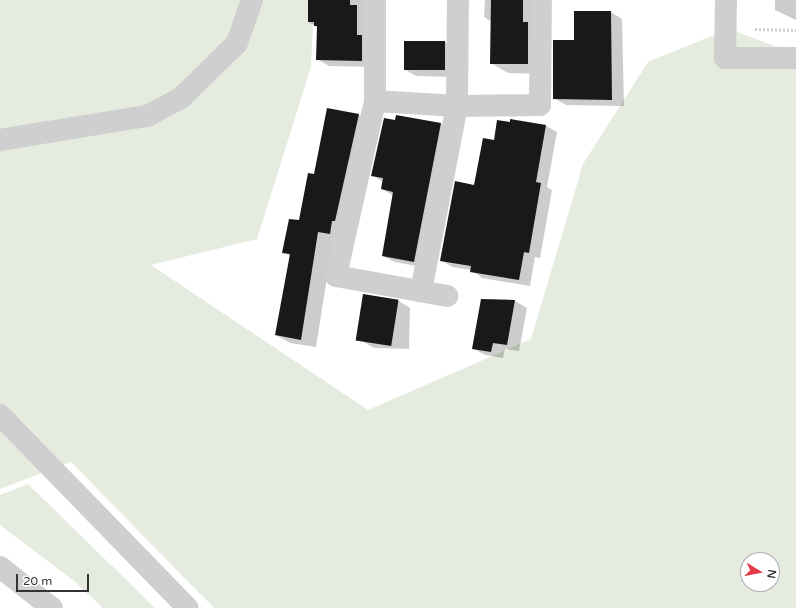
<!DOCTYPE html>
<html>
<head>
<meta charset="utf-8">
<style>
	body { margin:0 }
	#map { position:relative; width:796px; height:608px; overflow:hidden; background:#fff; font-family:"Varela Round",sans-serif }
	div>[style] { position:absolute }
	.green>* { inset:0; background:#e5ebde }
	.shadow>* { inset:0; background:#0003 }
	.building>* { inset:0; background:#191919; transform-origin:0 0 }
	.path>* { height:2.5px; margin-top:-1.25px; transform-origin:0; background:repeating-linear-gradient(90deg,#ccc 0 2px,transparent 0 4px) }
	.minor>* { height:22px; margin:-11px; padding:0 11px; transform-origin:11px; border-radius:11px; background:#cfcfcf }
	span { translate:-50% -50%; white-space:nowrap; text-align:center; line-height:1.15; -webkit-text-stroke:4px #fff; paint-order:stroke }
	.north { position:absolute; left:740px; top:552px; width:40px; height:40px; box-sizing:border-box; background:#fff; border:1px solid #adadad; border-radius:50%; rotate:100deg; font-size:11px; font-weight:700; line-height:16px; text-align:center; color:#323232 }
	.north::after { content:''; display:block; margin:auto; width:14px; height:18px; background:#e03d48; clip-path:polygon(50% 0,100% 100%,50% 72%,0 100%) }
	.scale { position:absolute; left:16px; top:574px; width:73px; height:18px; box-sizing:border-box; border:2px solid #323232; border-top:0; padding-left:5px; font-size:12px; line-height:14px; white-space:nowrap; color:#323232; -webkit-text-stroke:3px #fff; paint-order:stroke }
</style>
</head>
<body>
<div id="map">
	<div class="green">
		<i style="clip-path:polygon(evenodd,0 0,314px 0,311px 67px,257px 239px,151px 265px,368px 410px,531px 339px,583px 164px,648px 62px,729px 29px,796px 54px,796px 608px,214px 608px,71px 462px,0 489px,0 0,748px 560px,772px 560px,772px 584px,748px 584px,748px 560px)"></i>
		<i style="clip-path:polygon(28px 484px,155px 608px,103px 608px,74px 581px,0 525px,0 495px)"></i>
	</div>
	<div class="shadow">
		<i style="clip-path:polygon(309px 0,367px 0,374px 67px,329px 66px,317px 59px,318px 28px,309px 22px)"></i>
		<i style="clip-path:polygon(485px 0,540px 0,545px 74px,508px 73px,491px 63px,492px 22px,484px 17px)"></i>
		<i style="clip-path:polygon(775px 0,796px 0,796px 20px,775px 10px)"></i>
		<i style="clip-path:polygon(611px 12px,622px 19px,624px 106px,566px 105px,554px 98px)"></i>
		<i style="clip-path:polygon(445px 42px,457px 49px,456px 77px,416px 76px,404px 69px)"></i>
		<i style="clip-path:polygon(327px 109px,359px 115px,373px 123px,344px 242px,333px 240px,316px 347px,290px 343px,276px 335px,290px 256px,284px 252px,300px 222px,315px 175px)"></i>
		<i style="clip-path:polygon(511px 120px,546px 126px,557px 132px,547px 187px,552px 190px,540px 258px,535px 257px,530px 286px,482px 278px,472px 270px,452px 267px,441px 260px,495px 141px)"></i>
		<i style="clip-path:polygon(395px 121px,441px 124px,452px 131px,426px 268px,395px 262px,383px 256px,394px 196px,382px 189px,383px 182px,372px 175px)"></i>
		<i style="clip-path:polygon(482px 300px,515px 301px,527px 308px,519px 351px,505px 349px,503px 358px,485px 355px,473px 348px)"></i>
		<i style="clip-path:polygon(399px 301px,410px 308px,409px 349px,374px 348px,362px 341px)"></i>
	</div>
	<div class="building">
		<i style="clip-path:polygon(308px 0,350px 0,350px 5px,357px 5px,357px 35px,362px 35px,362px 61px,316px 60px,317px 26px,314px 26px,314px 22px,308px 22px)"></i>
		<i style="clip-path:polygon(491px 0,523px 0,523px 22px,528px 22px,528px 64px,490px 64px)"></i>
		<i style="clip-path:polygon(574px 11px,611px 11px,612px 100px,553px 99px,553px 40px,574px 40px)"></i>
		<i style="left:404px;top:41px;width:41px;height:29px"></i>
		<i style="clip-path:polygon(327px 108px,359px 114px,335px 221px,332px 221px,330px 234px,318px 232px,301px 340px,275px 335px,290px 254px,282px 253px,289px 219px,299px 220px,308px 173px,314px 174px)"></i>
		<i style="clip-path:polygon(396px 115px,441px 123px,414px 262px,382px 256px,393px 192px,381px 189px,383px 178px,371px 176px,384px 118px,395px 120px)"></i>
		<i style="clip-path:polygon(510px 119px,546px 125px,536px 182px,541px 183px,529px 253px,524px 252px,519px 280px,470px 272px,471px 266px,440px 261px,455px 181px,474px 185px,483px 138px,494px 140px,497px 120px,510px 122px)"></i>
		<i style="left:363px;top:294px;width:36px;height:47px;rotate:9deg"></i>
		<i style="clip-path:polygon(481px 299px,515px 300px,507px 345px,493px 343px,491px 352px,472px 349px)"></i>
	</div>
	<div class="path">
		<i style="left:755px;top:29px;width:41px;rotate:1.4deg"></i>
	</div>
	<div class="minor">
		<i style="left:375px;top:0;width:101px;rotate:90deg"></i>
		<i style="left:375px;top:101px;width:179px;rotate:102.6deg"></i>
		<i style="left:336px;top:276px;width:113px;rotate:10.2deg"></i>
		<i style="left:726px;top:0;width:58px;rotate:91deg"></i>
		<i style="left:725px;top:58px;width:71px"></i>
		<i style="left:375px;top:101px;width:82px;rotate:3.5deg"></i>
		<i style="left:457px;top:106px;width:83px;rotate:-0.7deg"></i>
		<i style="left:540px;top:105px;width:105px;rotate:-89.5deg"></i>
		<i style="left:0;top:140px;width:149px;rotate:-9.3deg"></i>
		<i style="left:147px;top:116px;width:40px;rotate:-28deg"></i>
		<i style="left:182px;top:97px;width:77px;rotate:-44.5deg"></i>
		<i style="left:237px;top:43px;width:46px;rotate:-70.8deg"></i>
		<i style="left:421px;top:291px;width:188px;rotate:-79deg"></i>
		<i style="left:457px;top:106px;width:106px;rotate:-89.5deg"></i>
		<i style="left:0;top:415px;width:269px;rotate:45.8deg"></i>
		<i style="left:0;top:567px;width:66px;rotate:38.3deg"></i>
	</div>
	<div class="north">N</div>
	<div class="scale">20 m</div>
</div>
</body>
</html>
